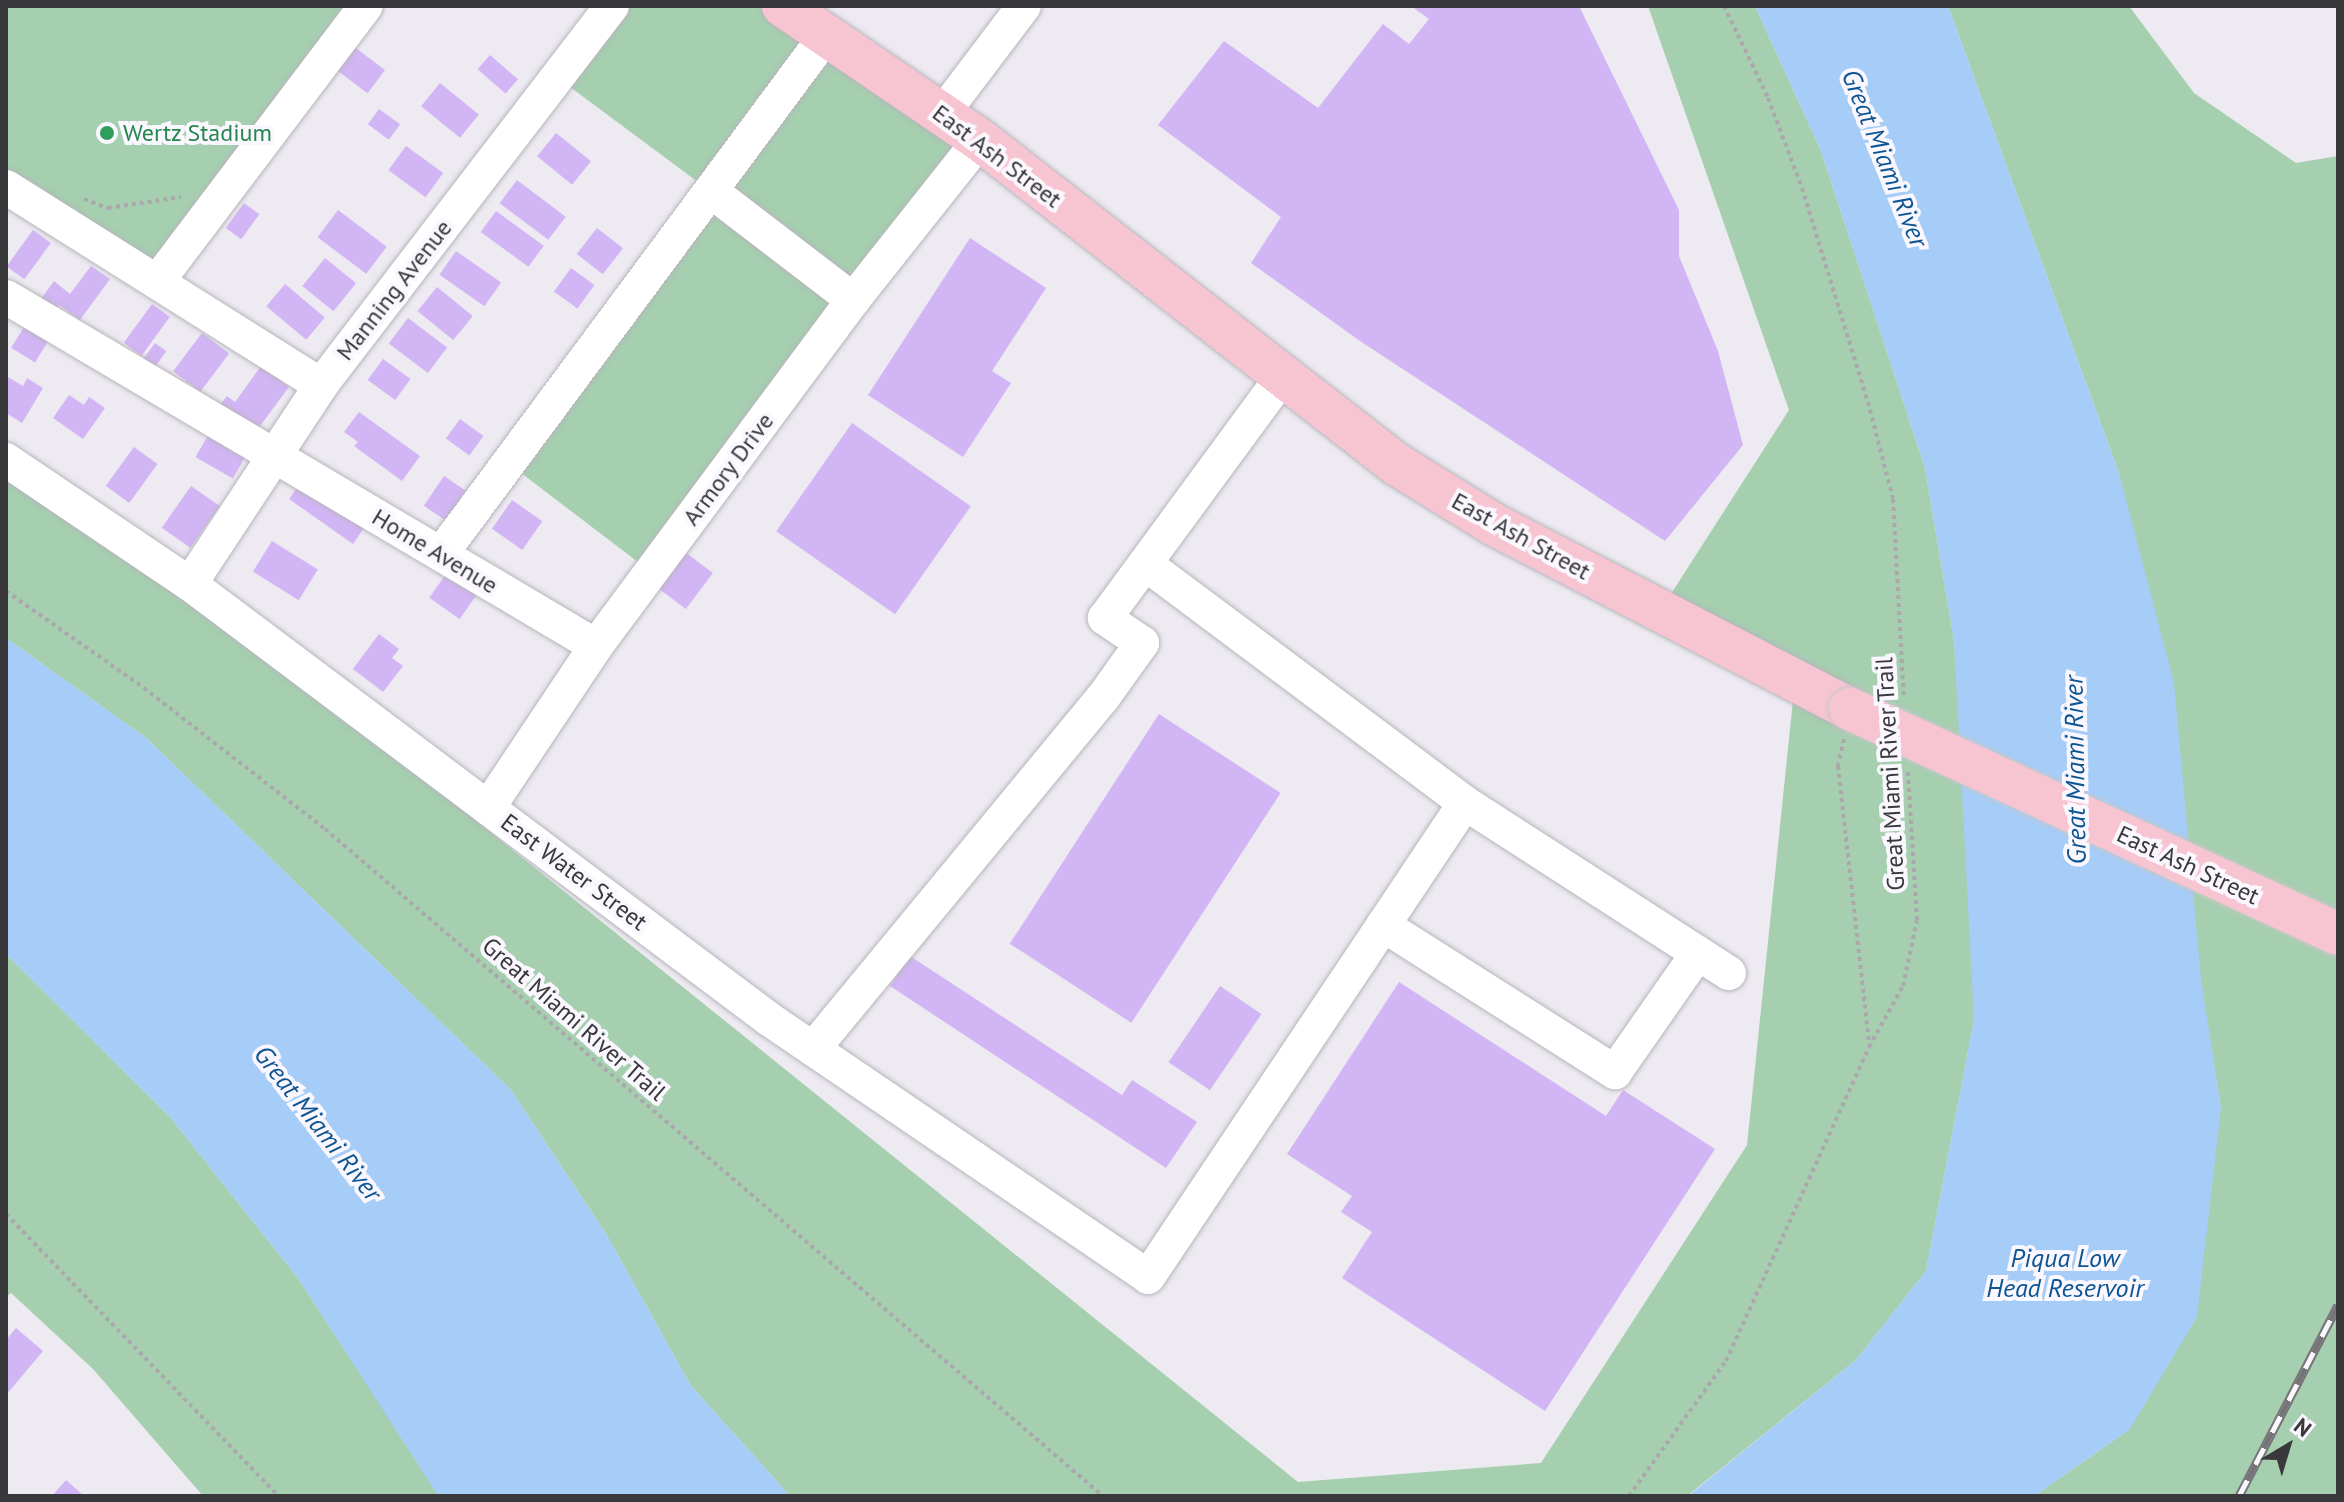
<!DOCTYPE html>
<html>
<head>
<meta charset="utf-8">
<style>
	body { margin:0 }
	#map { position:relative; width:2344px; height:1502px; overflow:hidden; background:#edeaf1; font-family:"PT Sans",sans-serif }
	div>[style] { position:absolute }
	.green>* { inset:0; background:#a5cfaf }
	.water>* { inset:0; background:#a6ccf8 }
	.building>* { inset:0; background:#d2b5f4; transform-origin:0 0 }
	.path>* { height:4px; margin-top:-2px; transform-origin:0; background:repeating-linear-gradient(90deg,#aaa8ad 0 4px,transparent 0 8px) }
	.roads { filter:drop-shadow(0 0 2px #b8b5bc) drop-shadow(0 0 2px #b8b5bc) }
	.minor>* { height:34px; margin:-17px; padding:0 17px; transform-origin:17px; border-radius:17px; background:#fff }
	.major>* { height:42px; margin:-21px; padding:0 21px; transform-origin:21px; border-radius:21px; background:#f7c5d1 }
	.rail>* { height:9px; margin-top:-4.5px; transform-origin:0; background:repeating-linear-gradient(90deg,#faf7fe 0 18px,#767478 0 36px); box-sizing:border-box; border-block:2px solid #767478 }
	.bridges { filter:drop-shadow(0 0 2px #c8c7c8) drop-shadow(0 0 2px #c8c7c8) }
	.major-bridge>* { height:42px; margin:-21px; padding:0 21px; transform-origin:21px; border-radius:21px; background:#f7c5d1 }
	.dots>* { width:22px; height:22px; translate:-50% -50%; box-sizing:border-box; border:4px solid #faf7fe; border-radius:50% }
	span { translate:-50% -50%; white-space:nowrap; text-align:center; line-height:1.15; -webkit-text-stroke:8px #faf7fe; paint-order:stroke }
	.leisure-label { font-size:24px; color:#27864d }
	.left { translate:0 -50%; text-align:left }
	.street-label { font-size:24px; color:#39383b }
	.water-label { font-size:26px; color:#0d5493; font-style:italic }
	.frame { position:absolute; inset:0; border:8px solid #39383b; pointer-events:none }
	.north { position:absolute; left:2248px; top:1406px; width:80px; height:80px; -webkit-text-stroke:6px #faf7fe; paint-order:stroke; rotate:38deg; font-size:22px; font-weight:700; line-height:32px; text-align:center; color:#39383b }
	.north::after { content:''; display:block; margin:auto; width:28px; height:36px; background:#39383b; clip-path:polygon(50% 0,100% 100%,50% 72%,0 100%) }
</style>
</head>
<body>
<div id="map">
	<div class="green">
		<i style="clip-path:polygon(6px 6px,366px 6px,157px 282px,6px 187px)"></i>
		<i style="clip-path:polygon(612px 6px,783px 6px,980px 140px,651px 572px,508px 463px,710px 191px,558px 78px)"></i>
		<i style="clip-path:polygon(1648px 6px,1755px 6px,1821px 151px,1925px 468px,1954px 640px,1972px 914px,1974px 1020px,1926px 1271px,1856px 1360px,1687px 1496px,790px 1496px,691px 1386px,606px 1234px,511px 1090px,146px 738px,6px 638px,6px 460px,488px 807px,479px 823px,1298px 1482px,1541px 1463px,1747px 1145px,1795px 681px,1660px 611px,1789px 410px)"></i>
		<i style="clip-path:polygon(1948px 6px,2129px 6px,2194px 93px,2296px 163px,2338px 156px,2338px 1496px,2034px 1496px,2130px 1429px,2221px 1108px,2119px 473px)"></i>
		<i style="clip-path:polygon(6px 954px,170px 1117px,298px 1278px,440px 1496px,203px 1496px,93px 1369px,11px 1293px,6px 1297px)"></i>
	</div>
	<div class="water">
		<i style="clip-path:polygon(1755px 6px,1948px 6px,2119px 473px,2174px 683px,2201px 979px,2221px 1108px,2197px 1317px,2130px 1429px,2034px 1496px,1688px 1496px,1856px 1360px,1926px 1271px,1974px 1020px,1954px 640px,1925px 468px,1821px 151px)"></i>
		<i style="clip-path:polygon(6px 638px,146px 738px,511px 1090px,606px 1234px,691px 1386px,790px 1496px,437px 1494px,298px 1278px,170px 1117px,6px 954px)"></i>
	</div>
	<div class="building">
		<i style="clip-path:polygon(1411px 6px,1579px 6px,1679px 210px,1679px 256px,1718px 351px,1743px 445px,1665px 541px,1360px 341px,1251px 263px,1281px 217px,1158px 125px,1224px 41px,1318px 108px,1383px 24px,1409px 44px,1429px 19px)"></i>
		<i style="left:353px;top:46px;width:40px;height:29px;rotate:37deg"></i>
		<i style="left:490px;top:55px;width:37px;height:19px;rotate:41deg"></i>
		<i style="left:440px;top:83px;width:50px;height:30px;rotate:39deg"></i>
		<i style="left:379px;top:109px;width:26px;height:19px;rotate:36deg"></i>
		<i style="left:556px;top:133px;width:45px;height:30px;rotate:39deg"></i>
		<i style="left:406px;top:146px;width:46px;height:30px;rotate:36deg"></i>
		<i style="left:517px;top:180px;width:61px;height:29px;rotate:37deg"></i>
		<i style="left:244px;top:203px;width:19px;height:31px;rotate:36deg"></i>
		<i style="left:338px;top:210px;width:61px;height:34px;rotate:37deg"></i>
		<i style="left:496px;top:211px;width:59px;height:26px;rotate:36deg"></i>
		<i style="left:597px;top:228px;width:33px;height:33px;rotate:38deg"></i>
		<i style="left:33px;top:230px;width:22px;height:45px;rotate:36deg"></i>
		<i style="clip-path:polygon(970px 238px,1046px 288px,992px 371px,1011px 383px,963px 457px,868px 395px)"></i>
		<i style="left:456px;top:251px;width:55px;height:29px;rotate:35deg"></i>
		<i style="left:325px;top:258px;width:40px;height:36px;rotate:39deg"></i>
		<i style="clip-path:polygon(91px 266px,110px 279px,80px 320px,59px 305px,50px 316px,36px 306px,54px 281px,70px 294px)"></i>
		<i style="left:571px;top:268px;width:29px;height:29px;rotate:36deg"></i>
		<i style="left:285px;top:284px;width:52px;height:29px;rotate:40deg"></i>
		<i style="left:437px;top:287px;width:46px;height:31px;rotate:39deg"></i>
		<i style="left:152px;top:304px;width:22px;height:48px;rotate:36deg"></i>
		<i style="left:408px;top:318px;width:49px;height:32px;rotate:37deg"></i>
		<i style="left:26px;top:324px;width:28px;height:28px;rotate:32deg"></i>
		<i style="left:202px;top:333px;width:34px;height:48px;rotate:37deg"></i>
		<i style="left:155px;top:343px;width:14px;height:23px;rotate:36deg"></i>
		<i style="left:383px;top:359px;width:34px;height:26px;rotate:36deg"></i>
		<i style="clip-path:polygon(261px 366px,289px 387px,248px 442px,212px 415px,227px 396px,235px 402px)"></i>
		<i style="clip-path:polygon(8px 377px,23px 386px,27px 378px,43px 388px,22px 423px,6px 413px)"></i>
		<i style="clip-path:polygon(69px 395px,84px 405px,89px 397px,105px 408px,83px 439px,53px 418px)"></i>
		<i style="clip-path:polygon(359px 412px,420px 456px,402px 481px,354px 446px,358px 442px,344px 432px)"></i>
		<i style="left:460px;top:419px;width:29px;height:24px;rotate:36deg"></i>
		<i style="left:852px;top:423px;width:145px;height:132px;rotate:35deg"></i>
		<i style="left:210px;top:432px;width:43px;height:29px;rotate:30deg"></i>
		<i style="left:134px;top:447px;width:29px;height:48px;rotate:36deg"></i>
		<i style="left:444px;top:476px;width:32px;height:36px;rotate:34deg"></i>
		<i style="clip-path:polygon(299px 485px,366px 525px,353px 544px,289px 499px)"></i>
		<i style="left:191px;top:486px;width:35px;height:51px;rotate:35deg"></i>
		<i style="left:512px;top:500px;width:37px;height:35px;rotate:35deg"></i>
		<i style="left:272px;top:541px;width:54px;height:36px;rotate:32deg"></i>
		<i style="left:685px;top:552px;width:35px;height:45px;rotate:37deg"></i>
		<i style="left:446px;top:574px;width:37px;height:29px;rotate:35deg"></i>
		<i style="clip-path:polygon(379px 634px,399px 649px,392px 658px,403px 666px,383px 692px,353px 669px)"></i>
		<i style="left:1159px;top:714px;width:145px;height:274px;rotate:33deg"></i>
		<i style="clip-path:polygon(910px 956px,1122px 1095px,1132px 1080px,1197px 1122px,1166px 1168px,890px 986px)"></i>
		<i style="clip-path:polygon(1399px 982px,1606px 1116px,1623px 1090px,1715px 1149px,1545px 1411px,1342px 1278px,1372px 1232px,1341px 1212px,1352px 1196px,1287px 1154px)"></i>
		<i style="left:1220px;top:986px;width:50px;height:92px;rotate:34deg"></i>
		<i style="clip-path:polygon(16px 1328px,43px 1351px,6px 1395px,6px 1340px)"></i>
		<i style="clip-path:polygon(66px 1480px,84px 1496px,52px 1496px)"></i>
	</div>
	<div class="path">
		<i style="left:1724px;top:6px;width:102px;rotate:64.4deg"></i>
		<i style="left:1768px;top:98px;width:96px;rotate:69.3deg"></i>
		<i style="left:1802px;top:188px;width:224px;rotate:72.9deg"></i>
		<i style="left:1868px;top:402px;width:100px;rotate:75.5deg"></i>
		<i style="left:1893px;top:499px;width:200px;rotate:86.9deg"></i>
		<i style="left:84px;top:199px;width:26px;rotate:21deg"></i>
		<i style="left:108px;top:208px;width:74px;rotate:-8.6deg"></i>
		<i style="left:6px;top:591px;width:169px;rotate:35.1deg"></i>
		<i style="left:144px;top:688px;width:229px;rotate:37.9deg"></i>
		<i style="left:325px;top:829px;width:1025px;rotate:40.61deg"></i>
		<i style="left:1844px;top:739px;width:28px;rotate:103deg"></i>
		<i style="left:1838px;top:766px;width:280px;rotate:83.6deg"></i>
		<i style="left:6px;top:1214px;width:392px;rotate:46deg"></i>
		<i style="left:1629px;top:1496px;width:166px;rotate:-54.3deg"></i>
		<i style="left:1726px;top:1361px;width:345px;rotate:-65.5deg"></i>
		<i style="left:1869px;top:1047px;width:70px;rotate:-60.9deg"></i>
		<i style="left:1903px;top:986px;width:67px;rotate:-78deg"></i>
		<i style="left:1917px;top:920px;width:149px;rotate:-93.5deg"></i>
	</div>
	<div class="roads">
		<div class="minor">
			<i style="left:943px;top:113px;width:134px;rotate:-52.9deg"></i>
			<i style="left:6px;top:187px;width:372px;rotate:32.2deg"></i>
			<i style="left:711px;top:191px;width:179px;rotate:37.5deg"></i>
			<i style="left:157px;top:282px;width:346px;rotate:-52.9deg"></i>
			<i style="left:6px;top:297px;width:685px;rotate:30.61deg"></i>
			<i style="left:6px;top:460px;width:222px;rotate:34deg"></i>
			<i style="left:190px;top:584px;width:724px;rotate:36.92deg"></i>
			<i style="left:769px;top:1019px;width:458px;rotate:34.2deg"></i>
			<i style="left:1148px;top:1277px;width:570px;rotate:-56.23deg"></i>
			<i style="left:441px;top:554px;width:648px;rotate:-53.41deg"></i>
			<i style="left:1147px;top:565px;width:397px;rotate:36.8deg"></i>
			<i style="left:1465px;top:803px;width:314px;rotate:32.8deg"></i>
			<i style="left:190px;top:584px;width:238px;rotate:-56.6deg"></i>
			<i style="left:321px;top:385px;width:478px;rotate:-52.5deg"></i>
			<i style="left:488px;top:808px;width:195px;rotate:-56.3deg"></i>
			<i style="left:596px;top:646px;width:431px;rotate:-53.4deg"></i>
			<i style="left:853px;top:300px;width:204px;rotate:-51.6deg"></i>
			<i style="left:1383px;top:925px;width:275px;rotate:32.4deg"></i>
			<i style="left:1615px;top:1072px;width:145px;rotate:-55.1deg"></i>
			<i style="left:813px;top:1049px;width:454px;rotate:-50.5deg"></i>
			<i style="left:1102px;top:699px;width:69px;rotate:-54.5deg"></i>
			<i style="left:1142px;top:643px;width:45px;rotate:-146deg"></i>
			<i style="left:1105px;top:618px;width:299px;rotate:-53.7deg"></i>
		</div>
		<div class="major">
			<i style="left:783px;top:6px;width:238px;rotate:34.2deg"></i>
			<i style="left:980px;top:140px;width:527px;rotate:37.91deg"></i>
			<i style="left:1396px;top:464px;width:114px;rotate:31.7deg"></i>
			<i style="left:1493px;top:524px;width:402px;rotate:27.4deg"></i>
		</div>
	</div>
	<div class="rail">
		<i style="left:2239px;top:1496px;width:215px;rotate:-62.6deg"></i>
	</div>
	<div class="bridges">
		<div class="major-bridge">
			<i style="left:1850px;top:709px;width:537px;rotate:24.75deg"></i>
		</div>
	</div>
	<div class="dots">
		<i style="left:107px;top:133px;background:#2e9e5b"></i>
	</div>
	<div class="leisure-label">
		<span class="left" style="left:123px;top:133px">Wertz Stadium</span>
	</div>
	<div class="street-label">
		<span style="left:997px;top:156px;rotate:37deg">East Ash Street</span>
		<span style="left:394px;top:290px;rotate:-52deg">Manning Avenue</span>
		<span style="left:728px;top:469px;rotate:-53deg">Armory Drive</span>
		<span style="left:1521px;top:536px;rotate:29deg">East Ash Street</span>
		<span style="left:435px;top:551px;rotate:31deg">Home Avenue</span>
		<span style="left:1890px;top:774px;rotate:-93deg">Great Miami River Trail</span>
		<span style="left:2188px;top:865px;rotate:25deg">East Ash Street</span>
		<span style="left:574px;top:872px;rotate:37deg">East Water Street</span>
		<span style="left:574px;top:1019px;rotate:41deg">Great Miami River Trail</span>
	</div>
	<div class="water-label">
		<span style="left:1885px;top:158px;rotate:68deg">Great Miami River</span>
		<span style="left:2075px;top:770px;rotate:-91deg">Great Miami River</span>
		<span style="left:318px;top:1123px;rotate:52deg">Great Miami River</span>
		<span style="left:2065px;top:1273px">Piqua Low<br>Head Reservoir</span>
	</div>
	<div class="frame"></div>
	<div class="north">N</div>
</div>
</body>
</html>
